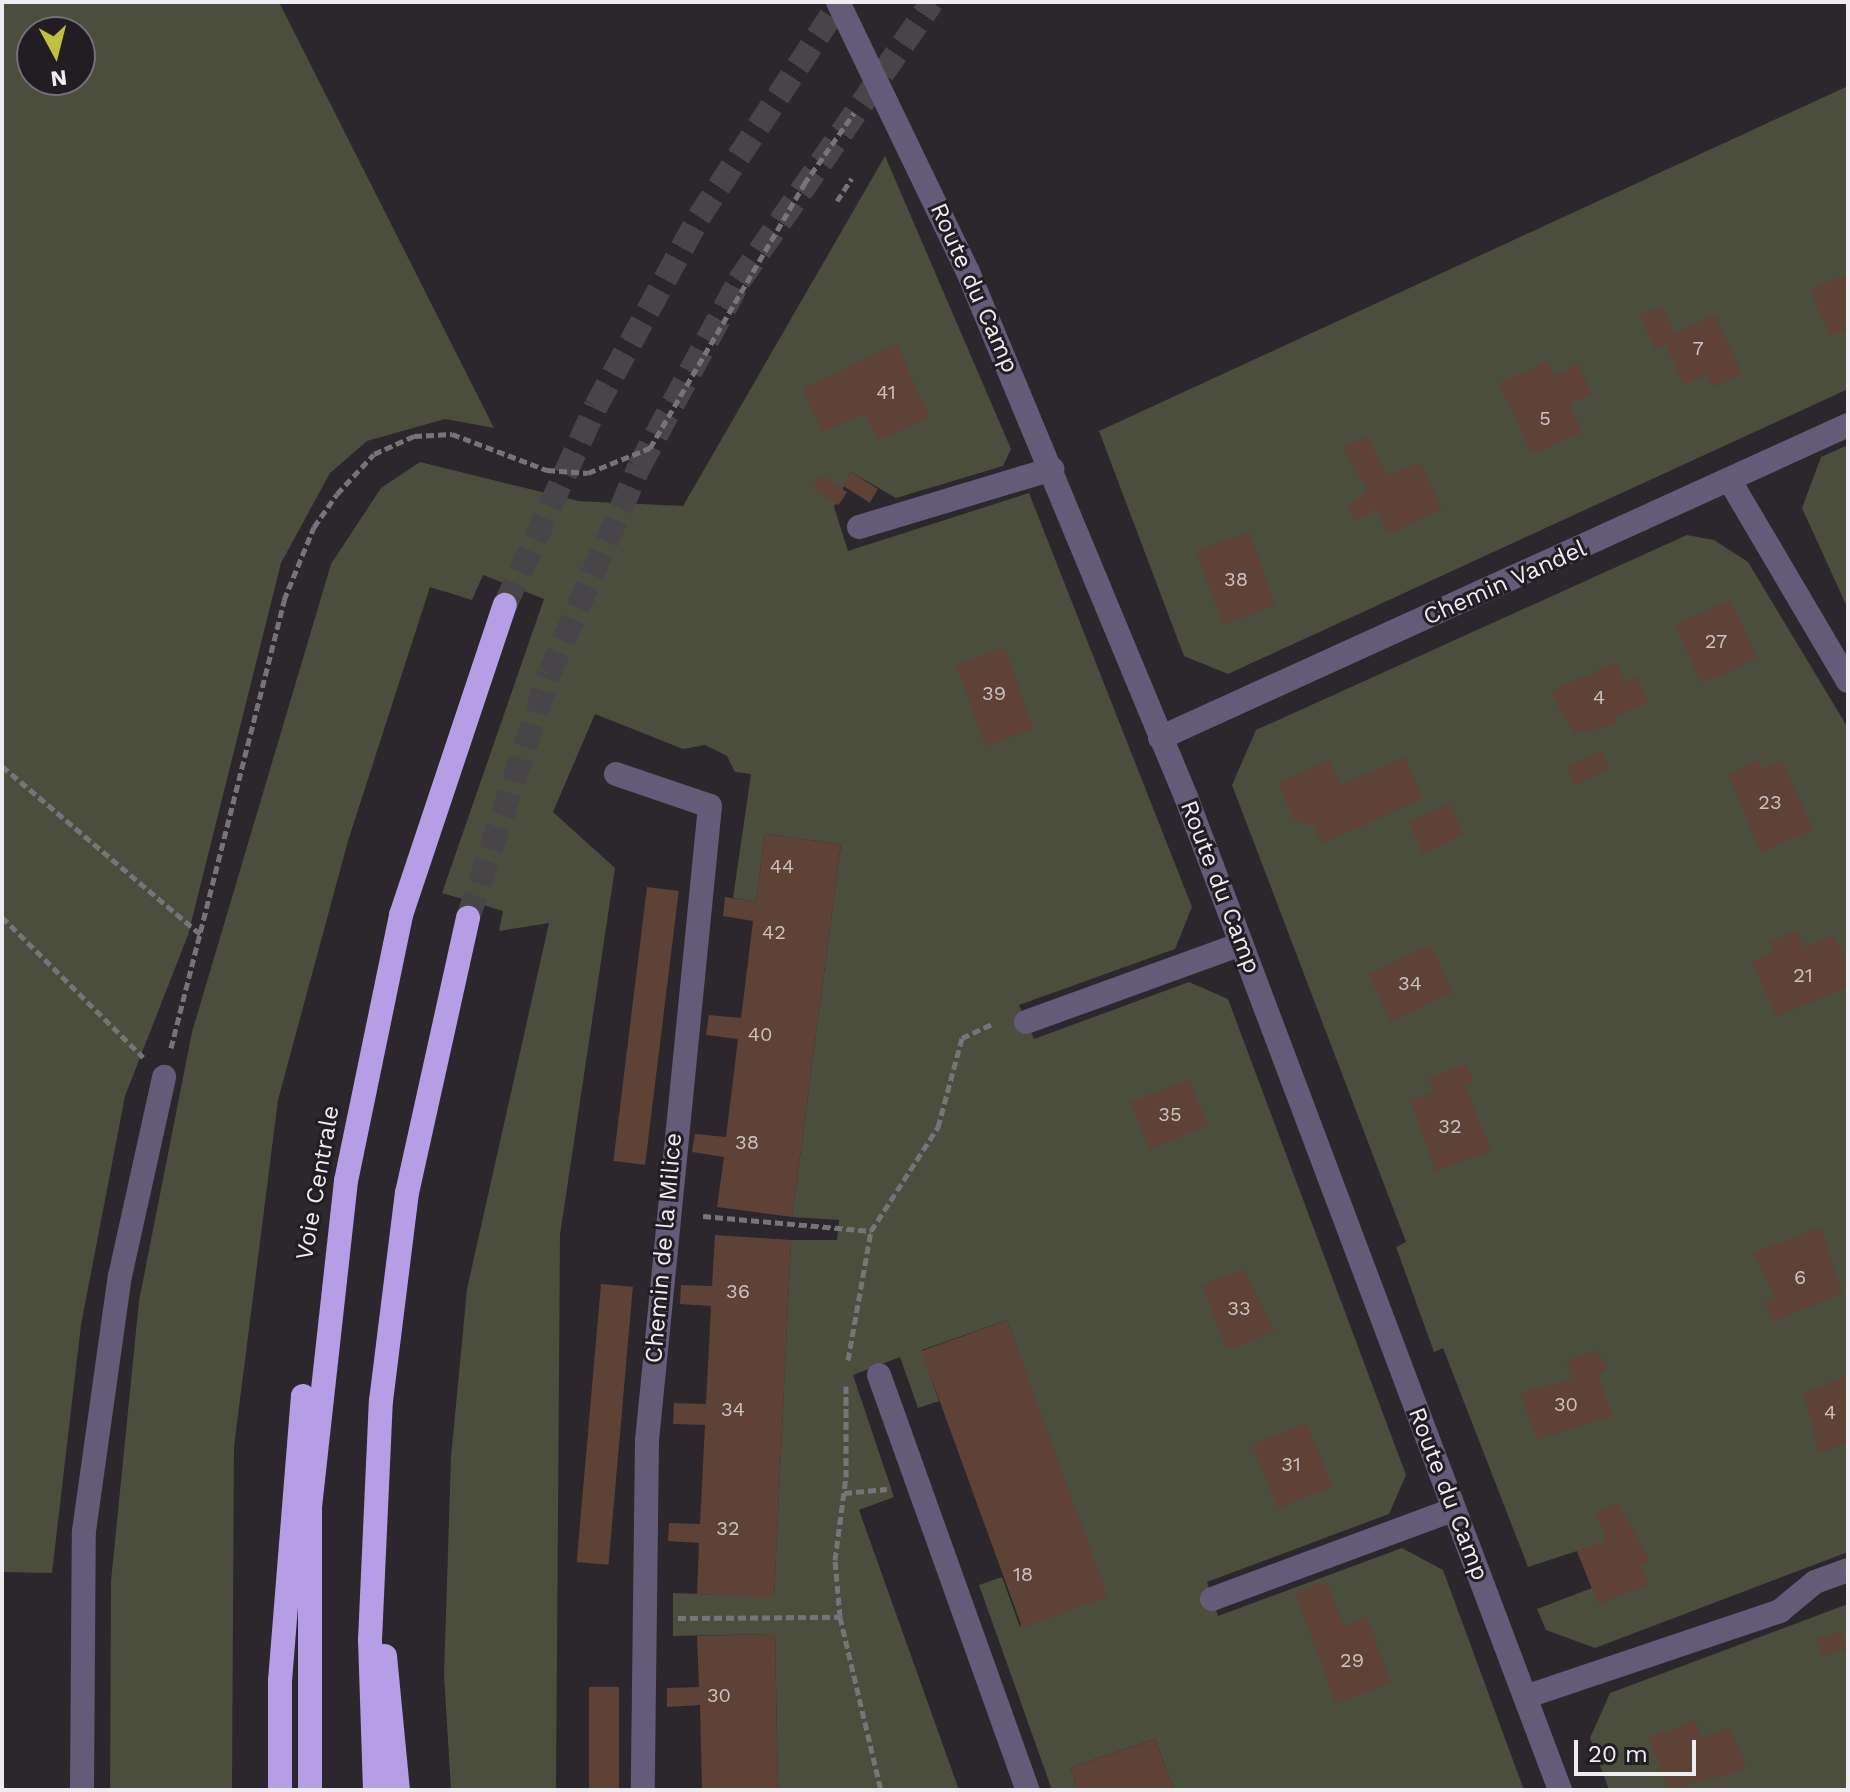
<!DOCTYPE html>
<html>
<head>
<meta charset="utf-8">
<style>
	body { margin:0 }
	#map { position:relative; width:1850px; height:1792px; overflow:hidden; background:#2b272c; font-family:"Work Sans",sans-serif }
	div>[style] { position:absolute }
	.green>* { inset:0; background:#4b4d3d }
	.building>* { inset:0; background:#5d4235; transform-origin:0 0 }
	.highway-tunnel>* { height:24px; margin-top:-12px; transform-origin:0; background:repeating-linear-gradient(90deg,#484549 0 24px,transparent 0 36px) }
	.path>* { height:5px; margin-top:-2.5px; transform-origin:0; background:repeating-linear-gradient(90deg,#777479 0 8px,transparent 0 12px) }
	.minor>* { height:24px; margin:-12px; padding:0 12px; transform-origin:12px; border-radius:12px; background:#635b77 }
	.highway>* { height:24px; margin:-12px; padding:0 12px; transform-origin:12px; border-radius:12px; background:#b59ee5 }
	span { translate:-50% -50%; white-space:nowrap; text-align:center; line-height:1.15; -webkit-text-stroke:6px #211d23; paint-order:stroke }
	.number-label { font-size:20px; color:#cac2c1 }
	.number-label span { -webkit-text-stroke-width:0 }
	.street-label { font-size:24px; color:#eeecf0 }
	.frame { position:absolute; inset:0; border:4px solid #eeecf0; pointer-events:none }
	.north { position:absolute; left:16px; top:16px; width:80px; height:80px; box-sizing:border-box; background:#211d23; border:2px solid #737075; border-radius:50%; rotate:173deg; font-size:22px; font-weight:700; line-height:32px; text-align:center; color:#eeecf0 }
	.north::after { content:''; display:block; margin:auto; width:28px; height:36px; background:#c1be40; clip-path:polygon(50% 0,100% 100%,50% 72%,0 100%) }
	.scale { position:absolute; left:1574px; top:1740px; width:122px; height:36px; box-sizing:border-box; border:4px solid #eeecf0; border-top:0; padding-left:10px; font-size:24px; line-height:28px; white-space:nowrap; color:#eeecf0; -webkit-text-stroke:6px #211d23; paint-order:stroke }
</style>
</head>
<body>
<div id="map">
	<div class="green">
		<i style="clip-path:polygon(evenodd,2px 2px,279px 2px,494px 428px,445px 419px,367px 441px,330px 473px,281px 563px,188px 935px,125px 1096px,81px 1325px,52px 1573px,2px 1572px,2px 2px,32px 32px,80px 32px,80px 80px,32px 80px,32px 32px)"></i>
		<i style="clip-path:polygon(1848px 86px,1848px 389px,1228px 674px,1184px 656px,1099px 431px)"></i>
		<i style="clip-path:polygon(885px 156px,1011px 449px,1003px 466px,896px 498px,851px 472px,834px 507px,848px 551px,1029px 493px,1192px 907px,1175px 949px,1019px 1005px,1034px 1039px,1189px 982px,1228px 999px,1406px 1475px,1389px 1514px,1207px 1582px,1218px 1616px,1402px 1548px,1443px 1570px,1524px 1790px,1174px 1790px,1155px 1739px,1070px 1768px,1078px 1790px,1052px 1790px,979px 1585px,1002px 1577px,1020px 1627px,1072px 1505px,1007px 1320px,922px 1350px,939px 1401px,918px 1408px,900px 1357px,853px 1375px,894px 1497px,859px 1510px,959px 1790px,778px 1790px,775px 1634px,673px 1636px,673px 1593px,774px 1597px,791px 1240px,837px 1240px,839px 1220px,792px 1217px,841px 844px,765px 834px,756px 902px,733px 898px,751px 774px,735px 772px,727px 756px,705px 745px,683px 749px,595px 714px,553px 812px,615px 868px,560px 1235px,556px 1790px,451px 1790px,444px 1675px,451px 1457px,467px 1289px,549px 923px,499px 931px,503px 911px,442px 893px,544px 599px,483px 575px,472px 600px,430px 587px,348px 841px,278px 1100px,234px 1447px,232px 1790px,110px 1790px,111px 1581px,139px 1301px,192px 1032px,331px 564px,381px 488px,420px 462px,578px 501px,683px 506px)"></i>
		<i style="clip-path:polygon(1848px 445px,1848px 609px,1802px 508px,1821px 457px)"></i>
		<i style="clip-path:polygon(1687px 535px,1714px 540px,1748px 562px,1848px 728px,1848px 1552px,1595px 1648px,1546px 1630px,1537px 1609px,1592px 1588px,1577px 1551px,1528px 1567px,1443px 1348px,1434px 1352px,1396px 1247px,1406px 1242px,1232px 785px,1256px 730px)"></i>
		<i style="clip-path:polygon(1848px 1604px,1848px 1790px,1609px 1790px,1590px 1738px,1610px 1693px)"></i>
	</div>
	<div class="building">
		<i style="clip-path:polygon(1848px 274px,1848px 328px,1830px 336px,1810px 290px)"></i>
		<i style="clip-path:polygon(1663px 306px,1674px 334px,1715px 315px,1742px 374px,1712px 387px,1707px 374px,1684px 385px,1666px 345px,1655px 350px,1640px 315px)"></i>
		<i style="clip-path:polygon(897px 344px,929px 417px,877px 440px,865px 413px,822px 432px,803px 389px)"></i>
		<i style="clip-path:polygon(1548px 361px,1555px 375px,1578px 364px,1592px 394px,1569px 404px,1582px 432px,1532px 454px,1499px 383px)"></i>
		<i style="clip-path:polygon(1367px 437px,1387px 476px,1420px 462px,1442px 509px,1388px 534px,1376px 508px,1357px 522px,1346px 506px,1368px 491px,1342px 448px)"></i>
		<i style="left:851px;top:472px;width:32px;height:16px;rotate:32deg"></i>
		<i style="left:821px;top:475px;width:31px;height:16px;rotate:33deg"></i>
		<i style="left:1249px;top:532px;width:78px;height:56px;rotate:70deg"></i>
		<i style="left:1731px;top:600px;width:64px;height:61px;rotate:66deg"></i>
		<i style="left:1004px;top:647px;width:87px;height:51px;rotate:70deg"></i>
		<i style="clip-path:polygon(1616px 662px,1625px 683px,1637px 677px,1648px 702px,1615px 716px,1617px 724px,1575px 734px,1550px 692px)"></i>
		<i style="left:1602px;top:751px;width:20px;height:39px;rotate:66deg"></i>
		<i style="clip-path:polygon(1405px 757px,1423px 798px,1322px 844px,1315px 827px,1294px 820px,1278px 783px,1329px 760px,1340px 785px)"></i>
		<i style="clip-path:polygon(1757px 760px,1762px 769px,1782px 761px,1813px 829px,1761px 852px,1728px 775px)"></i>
		<i style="left:1450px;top:804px;width:34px;height:45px;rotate:66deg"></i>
		<i style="clip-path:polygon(765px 834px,841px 844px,792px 1217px,717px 1207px,724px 1157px,692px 1152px,695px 1134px,726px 1137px,738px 1039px,706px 1035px,709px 1015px,741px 1018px,753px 921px,723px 916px,725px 897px,756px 902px)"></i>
		<i style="left:647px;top:887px;width:32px;height:276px;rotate:7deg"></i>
		<i style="clip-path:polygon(1797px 930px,1804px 948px,1832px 936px,1848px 962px,1848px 986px,1777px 1017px,1752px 962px,1774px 952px,1770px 943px)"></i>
		<i style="left:1431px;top:945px;width:52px;height:69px;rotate:65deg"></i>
		<i style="clip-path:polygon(1467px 1064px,1474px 1083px,1466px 1086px,1491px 1151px,1435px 1172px,1411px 1101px,1434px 1092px,1429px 1078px)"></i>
		<i style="left:1189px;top:1079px;width:50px;height:63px;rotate:68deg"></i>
		<i style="clip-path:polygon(1821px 1227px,1842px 1294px,1772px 1321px,1765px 1301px,1775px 1298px,1754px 1253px)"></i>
		<i style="clip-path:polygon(715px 1235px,791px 1240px,774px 1598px,697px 1594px,699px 1543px,668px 1541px,669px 1523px,700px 1524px,705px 1425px,673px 1424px,674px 1403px,706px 1404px,711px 1306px,680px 1304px,681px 1285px,712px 1286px)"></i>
		<i style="clip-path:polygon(1244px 1270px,1275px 1331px,1227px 1350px,1202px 1285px)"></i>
		<i style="left:601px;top:1284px;width:32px;height:279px;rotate:5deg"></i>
		<i style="left:1007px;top:1320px;width:294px;height:91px;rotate:70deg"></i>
		<i style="clip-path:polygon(1597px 1350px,1608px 1367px,1598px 1376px,1613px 1416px,1537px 1439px,1520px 1393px,1573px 1379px,1566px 1361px)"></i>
		<i style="clip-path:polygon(1847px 1376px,1848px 1442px,1819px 1453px,1804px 1393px)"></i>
		<i style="left:1307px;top:1423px;width:68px;height:59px;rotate:68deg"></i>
		<i style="clip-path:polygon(1618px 1503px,1650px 1561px,1641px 1564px,1648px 1585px,1598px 1604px,1577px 1551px,1606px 1541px,1595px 1512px)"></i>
		<i style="clip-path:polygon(1326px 1581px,1344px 1626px,1367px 1617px,1391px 1683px,1336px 1704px,1295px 1593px)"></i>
		<i style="left:1841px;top:1631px;width:19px;height:26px;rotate:72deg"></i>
		<i style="clip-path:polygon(775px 1634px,778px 1790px,702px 1790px,700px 1705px,667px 1707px,667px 1688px,699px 1687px,697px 1636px)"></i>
		<i style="left:589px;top:1687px;width:30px;height:103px"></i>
		<i style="clip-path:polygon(1695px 1720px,1702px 1737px,1730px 1727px,1747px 1769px,1669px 1790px,1649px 1738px)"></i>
		<i style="clip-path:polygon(1155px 1739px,1174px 1790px,1078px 1790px,1070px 1768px)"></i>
	</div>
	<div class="highway-tunnel">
		<i style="left:505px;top:605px;width:219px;rotate:-65.4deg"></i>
		<i style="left:596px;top:406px;width:215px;rotate:-61.4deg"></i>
		<i style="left:699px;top:217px;width:257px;rotate:-56.7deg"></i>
		<i style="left:468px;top:918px;width:257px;rotate:-71.6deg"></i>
		<i style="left:549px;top:674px;width:226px;rotate:-66.5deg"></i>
		<i style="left:639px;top:467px;width:211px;rotate:-61.7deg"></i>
		<i style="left:739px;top:281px;width:339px;rotate:-55.3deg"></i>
	</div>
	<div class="path">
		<i style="left:837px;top:201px;width:27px;rotate:-57deg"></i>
		<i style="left:2px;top:766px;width:260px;rotate:40.3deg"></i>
		<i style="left:2px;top:917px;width:199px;rotate:44.8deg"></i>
		<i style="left:171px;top:1048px;width:462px;rotate:-75.8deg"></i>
		<i style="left:284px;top:600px;width:79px;rotate:-67.7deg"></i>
		<i style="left:314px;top:527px;width:40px;rotate:-55.1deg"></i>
		<i style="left:337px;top:494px;width:54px;rotate:-47.2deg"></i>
		<i style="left:374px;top:454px;width:44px;rotate:-24.2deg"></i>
		<i style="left:414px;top:436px;width:38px;rotate:-3deg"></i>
		<i style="left:452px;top:434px;width:102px;rotate:20.8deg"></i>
		<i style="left:547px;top:470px;width:41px;rotate:4.2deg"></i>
		<i style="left:588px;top:473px;width:67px;rotate:-22deg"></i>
		<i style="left:650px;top:448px;width:306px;rotate:-59.7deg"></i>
		<i style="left:804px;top:184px;width:87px;rotate:-54.8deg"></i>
		<i style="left:703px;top:1216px;width:169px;rotate:5.1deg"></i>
		<i style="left:871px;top:1231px;width:124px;rotate:-57.2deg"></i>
		<i style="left:938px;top:1127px;width:92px;rotate:-74.9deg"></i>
		<i style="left:962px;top:1038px;width:35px;rotate:-25deg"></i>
		<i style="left:848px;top:1360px;width:131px;rotate:-79.9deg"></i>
		<i style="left:844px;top:1493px;width:43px;rotate:-5.3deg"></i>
		<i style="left:840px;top:1617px;width:178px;rotate:76.7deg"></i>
		<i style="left:678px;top:1618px;width:162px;rotate:-0.4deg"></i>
		<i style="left:840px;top:1617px;width:57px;rotate:-95deg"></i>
		<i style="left:835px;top:1560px;width:84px;rotate:-82.5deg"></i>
		<i style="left:846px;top:1477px;width:91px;rotate:-90deg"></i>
	</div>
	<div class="minor">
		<i style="left:838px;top:2px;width:300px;rotate:64.3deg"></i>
		<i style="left:968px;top:272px;width:568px;rotate:67.45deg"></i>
		<i style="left:1186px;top:797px;width:1061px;rotate:69.36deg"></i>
		<i style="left:1730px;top:481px;width:232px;rotate:59.5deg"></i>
		<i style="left:859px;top:527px;width:202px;rotate:-16.7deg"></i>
		<i style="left:1160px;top:738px;width:756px;rotate:-24.46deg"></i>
		<i style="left:616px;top:774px;width:99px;rotate:18.8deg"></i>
		<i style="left:710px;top:806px;width:638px;rotate:95.67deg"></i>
		<i style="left:647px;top:1441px;width:349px;rotate:90.7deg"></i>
		<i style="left:1026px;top:1022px;width:229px;rotate:-19.9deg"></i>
		<i style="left:879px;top:1375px;width:441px;rotate:70.3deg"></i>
		<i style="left:1212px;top:1599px;width:257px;rotate:-20.3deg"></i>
		<i style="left:1525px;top:1697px;width:269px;rotate:-18.6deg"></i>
		<i style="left:1780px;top:1611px;width:45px;rotate:-39.6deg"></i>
		<i style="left:1815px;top:1582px;width:35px;rotate:-20deg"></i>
		<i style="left:82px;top:1790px;width:259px;rotate:-89.6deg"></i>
		<i style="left:84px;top:1531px;width:258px;rotate:-82deg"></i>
		<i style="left:120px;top:1276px;width:204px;rotate:-77.5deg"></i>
	</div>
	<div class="highway">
		<i style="left:385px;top:1656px;width:135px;rotate:84.5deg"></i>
		<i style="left:280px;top:1790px;width:109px;rotate:-90deg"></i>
		<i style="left:280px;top:1681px;width:286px;rotate:-85.4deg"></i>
		<i style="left:310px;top:1790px;width:283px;rotate:-90deg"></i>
		<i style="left:310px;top:1507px;width:328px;rotate:-83.7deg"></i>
		<i style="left:346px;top:1181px;width:272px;rotate:-78.3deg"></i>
		<i style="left:401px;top:915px;width:327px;rotate:-71.5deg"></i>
		<i style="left:375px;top:1790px;width:150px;rotate:-91.9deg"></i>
		<i style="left:370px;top:1640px;width:239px;rotate:-87.4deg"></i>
		<i style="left:381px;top:1401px;width:210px;rotate:-82.9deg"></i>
		<i style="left:407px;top:1193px;width:282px;rotate:-77.5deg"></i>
	</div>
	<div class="number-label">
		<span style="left:1698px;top:348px">7</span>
		<span style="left:886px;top:392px">41</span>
		<span style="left:1545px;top:418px">5</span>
		<span style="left:1236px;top:579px">38</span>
		<span style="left:1716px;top:641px">27</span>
		<span style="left:994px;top:693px">39</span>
		<span style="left:1599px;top:697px">4</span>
		<span style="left:1770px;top:802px">23</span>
		<span style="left:782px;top:866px">44</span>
		<span style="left:774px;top:932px">42</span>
		<span style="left:1803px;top:975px">21</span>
		<span style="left:1410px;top:983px">34</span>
		<span style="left:760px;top:1034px">40</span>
		<span style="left:1170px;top:1114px">35</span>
		<span style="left:1450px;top:1126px">32</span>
		<span style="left:747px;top:1142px">38</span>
		<span style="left:1800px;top:1277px">6</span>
		<span style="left:738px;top:1291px">36</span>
		<span style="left:1239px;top:1308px">33</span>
		<span style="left:1566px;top:1404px">30</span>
		<span style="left:733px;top:1409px">34</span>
		<span style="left:1830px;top:1412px">4</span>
		<span style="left:1291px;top:1464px">31</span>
		<span style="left:728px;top:1528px">32</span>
		<span style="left:1023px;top:1574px">18</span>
		<span style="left:1352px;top:1660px">29</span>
		<span style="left:719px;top:1695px">30</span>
	</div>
	<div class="street-label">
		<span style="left:974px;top:288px;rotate:66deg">Route du Camp</span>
		<span style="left:1505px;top:583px;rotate:-24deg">Chemin Vandel</span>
		<span style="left:1220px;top:887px;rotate:69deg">Route du Camp</span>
		<span style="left:318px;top:1183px;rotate:-80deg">Voie Centrale</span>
		<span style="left:664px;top:1248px;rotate:-85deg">Chemin de la Milice</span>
		<span style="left:1448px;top:1494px;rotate:69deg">Route du Camp</span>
	</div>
	<div class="frame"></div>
	<div class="north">N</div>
	<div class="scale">20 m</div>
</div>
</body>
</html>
